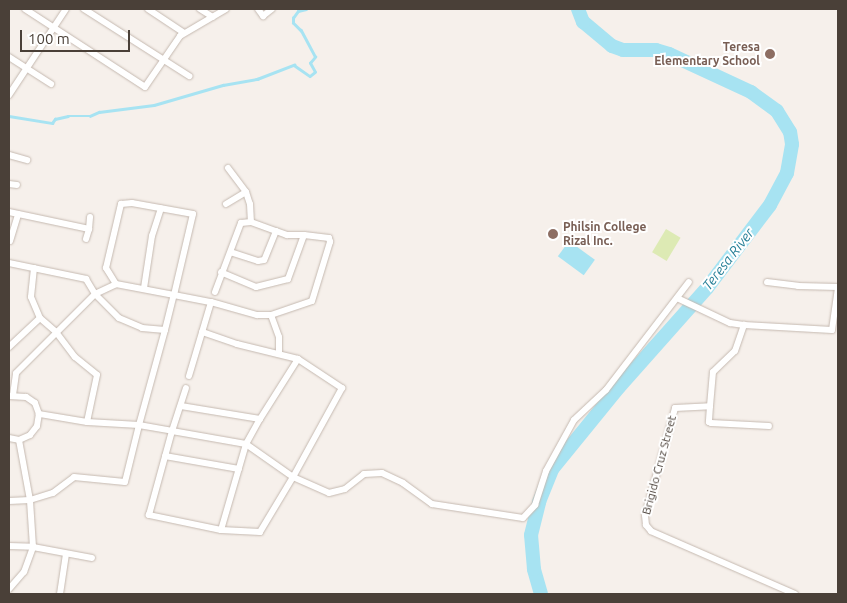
<!DOCTYPE html>
<html>
<head>
<meta charset="utf-8">
<style>
	body { margin:0 }
	#map { position:relative; width:847px; height:603px; overflow:hidden; background:#f6f0eb; font-family:Ubuntu,sans-serif }
	div>[style] { position:absolute }
	.green>* { inset:0; background:#ddeab4; transform-origin:0 0 }
	.water>* { inset:0; background:#a7e3f2; transform-origin:0 0 }
	.stream>* { height:2.5px; margin:-1.25px; padding:0 1.25px; transform-origin:1.25px; border-radius:1.25px; background:#a7e3f2 }
	.river>* { height:14px; margin:-7px; padding:0 7px; transform-origin:7px; border-radius:7px; background:#a7e3f2 }
	.roads { filter:drop-shadow(0 0 1px #c5b9b0) drop-shadow(0 0 1px #c5b9b0) }
	.minor>* { height:6px; margin:-3px; padding:0 3px; transform-origin:3px; border-radius:3px; background:#fff }
	.dots>* { width:14px; height:14px; translate:-50% -50%; box-sizing:border-box; border:2px solid #fff; border-radius:50% }
	span { translate:-50% -50%; white-space:nowrap; text-align:center; line-height:1.15; -webkit-text-stroke:4px #fff; paint-order:stroke }
	.education-label { font-size:12px; color:#785e54; font-weight:700 }
	.right { translate:-100% -50%; text-align:right }
	.left { translate:0 -50%; text-align:left }
	.street-label { font-size:12px; color:#4a4038 }
	.water-label { font-size:14px; color:#288098; font-style:italic }
	.frame { position:absolute; inset:0; border:10px solid #4a4038; pointer-events:none }
	.scale { position:absolute; left:20px; top:30px; width:110px; height:22px; box-sizing:border-box; border:2px solid #4a4038; border-top:0; padding-left:6px; font-size:15px; line-height:18px; white-space:nowrap; color:#4a4038; -webkit-text-stroke:4px #fff; paint-order:stroke }
</style>
</head>
<body>
<div id="map">
	<div class="green">
		<i style="left:666px;top:229px;width:17px;height:27px;rotate:31deg"></i>
	</div>
	<div class="water">
		<i style="left:569px;top:241px;width:32px;height:19px;rotate:36deg"></i>
	</div>
	<div class="stream">
		<i style="left:9px;top:116px;width:44px;rotate:9.2deg"></i>
		<i style="left:52px;top:123px;width:5px;rotate:-53deg"></i>
		<i style="left:55px;top:119px;width:13px;rotate:-13deg"></i>
		<i style="left:68px;top:116px;width:22px"></i>
		<i style="left:90px;top:116px;width:10px;rotate:-24deg"></i>
		<i style="left:99px;top:112px;width:55px;rotate:-7.3deg"></i>
		<i style="left:154px;top:105px;width:72px;rotate:-16.2deg"></i>
		<i style="left:223px;top:85px;width:35px;rotate:-10deg"></i>
		<i style="left:257px;top:79px;width:40px;rotate:-21deg"></i>
		<i style="left:294px;top:65px;width:19px;rotate:35deg"></i>
		<i style="left:310px;top:76px;width:6px;rotate:-39deg"></i>
		<i style="left:315px;top:72px;width:10px;rotate:-119deg"></i>
		<i style="left:310px;top:63px;width:8px;rotate:-50deg"></i>
		<i style="left:315px;top:57px;width:30px;rotate:-118deg"></i>
		<i style="left:301px;top:31px;width:11px;rotate:-135deg"></i>
		<i style="left:293px;top:23px;width:5px;rotate:-90deg"></i>
		<i style="left:293px;top:18px;width:9px;rotate:-54deg"></i>
		<i style="left:298px;top:11px;width:8px;rotate:-14deg"></i>
	</div>
	<div class="river">
		<i style="left:541px;top:594px;width:26px;rotate:-106deg"></i>
		<i style="left:534px;top:569px;width:34px;rotate:-95deg"></i>
		<i style="left:531px;top:535px;width:34px;rotate:-76deg"></i>
		<i style="left:539px;top:502px;width:37px;rotate:-68deg"></i>
		<i style="left:553px;top:468px;width:104px;rotate:-50.8deg"></i>
		<i style="left:619px;top:387px;width:132px;rotate:-48.4deg"></i>
		<i style="left:707px;top:288px;width:104px;rotate:-52.8deg"></i>
		<i style="left:770px;top:205px;width:36px;rotate:-62deg"></i>
		<i style="left:787px;top:173px;width:29px;rotate:-80deg"></i>
		<i style="left:792px;top:144px;width:12px;rotate:-99deg"></i>
		<i style="left:790px;top:132px;width:25px;rotate:-122deg"></i>
		<i style="left:777px;top:111px;width:32px;rotate:-144deg"></i>
		<i style="left:751px;top:92px;width:90px;rotate:-155.1deg"></i>
		<i style="left:669px;top:54px;width:14px;rotate:-163deg"></i>
		<i style="left:656px;top:50px;width:33px;rotate:180deg"></i>
		<i style="left:623px;top:50px;width:12px;rotate:-160deg"></i>
		<i style="left:612px;top:46px;width:38px;rotate:-140deg"></i>
		<i style="left:583px;top:22px;width:14px;rotate:-111deg"></i>
	</div>
	<div class="roads">
		<div class="minor">
			<i style="left:25px;top:9px;width:143px;rotate:33deg"></i>
			<i style="left:145px;top:87px;width:62px;rotate:-55.5deg"></i>
			<i style="left:180px;top:36px;width:53px;rotate:-30.4deg"></i>
			<i style="left:84px;top:9px;width:125px;rotate:32.5deg"></i>
			<i style="left:148px;top:9px;width:43px;rotate:33.7deg"></i>
			<i style="left:200px;top:9px;width:15px;rotate:32deg"></i>
			<i style="left:258px;top:9px;width:9px;rotate:54deg"></i>
			<i style="left:263px;top:16px;width:11px;rotate:-38deg"></i>
			<i style="left:9px;top:57px;width:50px;rotate:32.7deg"></i>
			<i style="left:9px;top:95px;width:103px;rotate:-56.5deg"></i>
			<i style="left:9px;top:155px;width:19px;rotate:16deg"></i>
			<i style="left:228px;top:168px;width:30px;rotate:53deg"></i>
			<i style="left:246px;top:192px;width:13px;rotate:72deg"></i>
			<i style="left:250px;top:204px;width:18px;rotate:87deg"></i>
			<i style="left:9px;top:184px;width:8px;rotate:7deg"></i>
			<i style="left:132px;top:203px;width:62px;rotate:10.2deg"></i>
			<i style="left:193px;top:214px;width:83px;rotate:103.2deg"></i>
			<i style="left:174px;top:295px;width:59px;rotate:-169.3deg"></i>
			<i style="left:116px;top:284px;width:19px;rotate:-122deg"></i>
			<i style="left:106px;top:268px;width:66px;rotate:-76.8deg"></i>
			<i style="left:121px;top:204px;width:11px;rotate:-5deg"></i>
			<i style="left:226px;top:204px;width:23px;rotate:-31deg"></i>
			<i style="left:9px;top:212px;width:82px;rotate:12deg"></i>
			<i style="left:89px;top:229px;width:12px;rotate:-85deg"></i>
			<i style="left:276px;top:231px;width:12px;rotate:20deg"></i>
			<i style="left:287px;top:235px;width:17px"></i>
			<i style="left:86px;top:239px;width:10px;rotate:-73deg"></i>
			<i style="left:10px;top:241px;width:28px;rotate:-73deg"></i>
			<i style="left:9px;top:263px;width:79px;rotate:11.7deg"></i>
			<i style="left:86px;top:279px;width:17px;rotate:59deg"></i>
			<i style="left:95px;top:294px;width:34px;rotate:45deg"></i>
			<i style="left:119px;top:318px;width:25px;rotate:23deg"></i>
			<i style="left:142px;top:328px;width:23px;rotate:5deg"></i>
			<i style="left:165px;top:330px;width:36px;rotate:-76deg"></i>
			<i style="left:174px;top:295px;width:38px;rotate:11deg"></i>
			<i style="left:211px;top:302px;width:48px;rotate:15.8deg"></i>
			<i style="left:257px;top:315px;width:14px"></i>
			<i style="left:271px;top:315px;width:43px;rotate:-18.9deg"></i>
			<i style="left:312px;top:301px;width:62px;rotate:-73deg"></i>
			<i style="left:330px;top:242px;width:4px;rotate:-104deg"></i>
			<i style="left:329px;top:238px;width:25px;rotate:-173deg"></i>
			<i style="left:304px;top:235px;width:47px;rotate:110deg"></i>
			<i style="left:288px;top:279px;width:33px;rotate:166deg"></i>
			<i style="left:256px;top:287px;width:38px;rotate:-157deg"></i>
			<i style="left:34px;top:268px;width:29px;rotate:96deg"></i>
			<i style="left:31px;top:297px;width:23px;rotate:67deg"></i>
			<i style="left:40px;top:318px;width:21px;rotate:41deg"></i>
			<i style="left:56px;top:332px;width:31px;rotate:53deg"></i>
			<i style="left:75px;top:357px;width:28px;rotate:39deg"></i>
			<i style="left:97px;top:375px;width:48px;rotate:102deg"></i>
			<i style="left:767px;top:282px;width:31px;rotate:7deg"></i>
			<i style="left:798px;top:286px;width:40px;rotate:1.4deg"></i>
			<i style="left:144px;top:288px;width:53px;rotate:-81.3deg"></i>
			<i style="left:152px;top:236px;width:29px;rotate:-72deg"></i>
			<i style="left:215px;top:292px;width:74px;rotate:-69.4deg"></i>
			<i style="left:241px;top:223px;width:10px;rotate:-6deg"></i>
			<i style="left:251px;top:222px;width:27px;rotate:20deg"></i>
			<i style="left:276px;top:231px;width:31px;rotate:112deg"></i>
			<i style="left:264px;top:260px;width:6px;rotate:171deg"></i>
			<i style="left:258px;top:261px;width:28px;rotate:-162deg"></i>
			<i style="left:677px;top:298px;width:59px;rotate:25.3deg"></i>
			<i style="left:730px;top:323px;width:14px;rotate:8deg"></i>
			<i style="left:271px;top:315px;width:23px;rotate:70deg"></i>
			<i style="left:279px;top:337px;width:17px;rotate:90deg"></i>
			<i style="left:165px;top:330px;width:98px;rotate:105.3deg"></i>
			<i style="left:139px;top:425px;width:34px;rotate:10deg"></i>
			<i style="left:172px;top:431px;width:45px;rotate:-72deg"></i>
			<i style="left:9px;top:347px;width:42px;rotate:-43.1deg"></i>
			<i style="left:298px;top:359px;width:53px;rotate:33.4deg"></i>
			<i style="left:342px;top:388px;width:102px;rotate:118.8deg"></i>
			<i style="left:293px;top:477px;width:64px;rotate:121deg"></i>
			<i style="left:260px;top:532px;width:39px;rotate:-177deg"></i>
			<i style="left:221px;top:530px;width:90px;rotate:-73.8deg"></i>
			<i style="left:246px;top:444px;width:57px;rotate:35.1deg"></i>
			<i style="left:293px;top:477px;width:39px;rotate:24deg"></i>
			<i style="left:329px;top:493px;width:16px;rotate:-14deg"></i>
			<i style="left:345px;top:489px;width:24px;rotate:-38deg"></i>
			<i style="left:364px;top:474px;width:18px;rotate:-3deg"></i>
			<i style="left:382px;top:473px;width:23px;rotate:25deg"></i>
			<i style="left:403px;top:483px;width:36px;rotate:36deg"></i>
			<i style="left:432px;top:504px;width:92px;rotate:8.7deg"></i>
			<i style="left:523px;top:518px;width:18px;rotate:-47deg"></i>
			<i style="left:535px;top:505px;width:36px;rotate:-72deg"></i>
			<i style="left:546px;top:471px;width:58px;rotate:-61.2deg"></i>
			<i style="left:574px;top:420px;width:44px;rotate:-43.2deg"></i>
			<i style="left:606px;top:390px;width:136px;rotate:-52.5deg"></i>
			<i style="left:189px;top:376px;width:77px;rotate:-73.4deg"></i>
			<i style="left:13px;top:395px;width:22px;rotate:-82deg"></i>
			<i style="left:16px;top:373px;width:112px;rotate:-45deg"></i>
			<i style="left:95px;top:294px;width:23px;rotate:-25deg"></i>
			<i style="left:181px;top:406px;width:80px;rotate:9.3deg"></i>
			<i style="left:260px;top:419px;width:71px;rotate:-57.7deg"></i>
			<i style="left:298px;top:359px;width:63px;rotate:-166.2deg"></i>
			<i style="left:237px;top:344px;width:37px;rotate:-161deg"></i>
			<i style="left:710px;top:406px;width:16px;rotate:94deg"></i>
			<i style="left:709px;top:422px;width:2px;rotate:27deg"></i>
			<i style="left:711px;top:423px;width:58px;rotate:3deg"></i>
			<i style="left:9px;top:438px;width:10px;rotate:11deg"></i>
			<i style="left:19px;top:440px;width:12px;rotate:-24deg"></i>
			<i style="left:30px;top:435px;width:11px;rotate:-52deg"></i>
			<i style="left:37px;top:426px;width:12px;rotate:-81deg"></i>
			<i style="left:39px;top:414px;width:12px;rotate:-110deg"></i>
			<i style="left:35px;top:403px;width:11px;rotate:-146deg"></i>
			<i style="left:26px;top:397px;width:17px;rotate:-177deg"></i>
			<i style="left:165px;top:456px;width:75px;rotate:10deg"></i>
			<i style="left:9px;top:501px;width:21px;rotate:-3deg"></i>
			<i style="left:30px;top:500px;width:24px;rotate:-17deg"></i>
			<i style="left:53px;top:493px;width:26px;rotate:-37deg"></i>
			<i style="left:74px;top:477px;width:51px;rotate:5.6deg"></i>
			<i style="left:125px;top:482px;width:59px;rotate:-76.2deg"></i>
			<i style="left:139px;top:425px;width:52px;rotate:-176.7deg"></i>
			<i style="left:87px;top:422px;width:49px;rotate:-170.5deg"></i>
			<i style="left:221px;top:530px;width:74px;rotate:-168.2deg"></i>
			<i style="left:149px;top:515px;width:87px;rotate:-74.7deg"></i>
			<i style="left:172px;top:431px;width:75px;rotate:10deg"></i>
			<i style="left:246px;top:444px;width:29px;rotate:-61deg"></i>
			<i style="left:9px;top:546px;width:24px;rotate:2deg"></i>
			<i style="left:33px;top:547px;width:60px;rotate:10.6deg"></i>
			<i style="left:9px;top:589px;width:23px;rotate:-49deg"></i>
			<i style="left:24px;top:572px;width:27px;rotate:-70deg"></i>
			<i style="left:33px;top:547px;width:47px;rotate:-93.7deg"></i>
			<i style="left:30px;top:500px;width:61px;rotate:-100.4deg"></i>
			<i style="left:60px;top:594px;width:40px;rotate:-81.5deg"></i>
			<i style="left:795px;top:594px;width:157px;rotate:-156.4deg"></i>
			<i style="left:651px;top:531px;width:8px;rotate:-130deg"></i>
			<i style="left:646px;top:525px;width:10px;rotate:-96deg"></i>
			<i style="left:645px;top:515px;width:111px;rotate:-74.3deg"></i>
			<i style="left:675px;top:408px;width:35px;rotate:-3deg"></i>
			<i style="left:710px;top:406px;width:34px;rotate:-85deg"></i>
			<i style="left:713px;top:372px;width:30px;rotate:-44deg"></i>
			<i style="left:735px;top:351px;width:28px;rotate:-71deg"></i>
			<i style="left:744px;top:325px;width:88px;rotate:3.3deg"></i>
			<i style="left:832px;top:330px;width:42px;rotate:-81.9deg"></i>
		</div>
	</div>
	<div class="dots">
		<i style="left:770px;top:54px;background:#8d6e63"></i>
		<i style="left:553px;top:234px;background:#8d6e63"></i>
	</div>
	<div class="education-label">
		<span class="right" style="left:760px;top:54px">Teresa<br>Elementary School</span>
		<span class="left" style="left:563px;top:234px">Philsin College<br>Rizal Inc.</span>
	</div>
	<div class="street-label">
		<span style="left:659px;top:465px;rotate:-75deg">Brigido Cruz Street</span>
	</div>
	<div class="water-label">
		<span style="left:728px;top:259px;rotate:-52deg">Teresa River</span>
	</div>
	<div class="frame"></div>
	<div class="scale">100 m</div>
</div>
</body>
</html>
